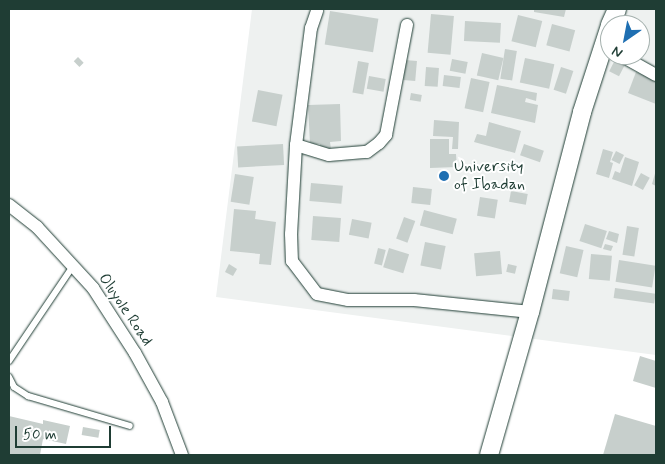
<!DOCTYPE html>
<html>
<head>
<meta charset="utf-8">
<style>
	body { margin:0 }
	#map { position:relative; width:665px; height:464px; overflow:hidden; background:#fff; font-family:Mynerve,sans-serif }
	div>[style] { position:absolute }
	.built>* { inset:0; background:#eef1f0 }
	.building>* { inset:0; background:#c7cfcc; transform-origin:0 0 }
	.roads { filter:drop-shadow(0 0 1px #1f3d34) drop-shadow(0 0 1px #1f3d34) }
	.lane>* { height:6px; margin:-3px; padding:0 3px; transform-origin:3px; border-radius:3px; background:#fff }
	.street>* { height:12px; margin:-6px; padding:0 6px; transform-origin:6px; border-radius:6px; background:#fff }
	.secondary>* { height:18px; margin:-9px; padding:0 9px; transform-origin:9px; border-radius:9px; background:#fff }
	.dots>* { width:14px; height:14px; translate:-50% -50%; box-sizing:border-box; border:2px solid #fff; border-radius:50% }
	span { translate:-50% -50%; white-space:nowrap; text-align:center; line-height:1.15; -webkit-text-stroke:4px #fff; paint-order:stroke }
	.poi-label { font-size:16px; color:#1f3d34 }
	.left { translate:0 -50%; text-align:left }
	.street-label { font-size:16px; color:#1f3d34 }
	.frame { position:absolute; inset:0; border:10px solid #1f3d34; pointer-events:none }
	.north { position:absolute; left:600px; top:15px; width:50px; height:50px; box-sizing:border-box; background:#fff; border:1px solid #a5b1ae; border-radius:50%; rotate:213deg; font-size:14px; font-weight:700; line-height:20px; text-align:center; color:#1f3d34 }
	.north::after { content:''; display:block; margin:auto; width:18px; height:22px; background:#1f6fb2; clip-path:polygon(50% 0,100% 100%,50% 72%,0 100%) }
	.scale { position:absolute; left:15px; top:426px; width:96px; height:22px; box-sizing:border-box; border:2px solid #1f3d34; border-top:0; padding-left:6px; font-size:15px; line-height:18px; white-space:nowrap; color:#1f3d34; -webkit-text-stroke:4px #fff; paint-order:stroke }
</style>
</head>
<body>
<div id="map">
	<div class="built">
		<i style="clip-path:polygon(evenodd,252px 9px,656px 9px,656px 355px,216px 297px,252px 9px,610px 25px,640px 25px,640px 55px,610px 55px,610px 25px)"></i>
	</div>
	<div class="building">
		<i style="clip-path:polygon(534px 9px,566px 9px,564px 17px,534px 12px)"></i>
		<i style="left:330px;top:11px;width:49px;height:34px;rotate:9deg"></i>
		<i style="left:431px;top:14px;width:23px;height:39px;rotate:5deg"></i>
		<i style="left:518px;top:15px;width:25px;height:27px;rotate:14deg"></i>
		<i style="left:465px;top:21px;width:36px;height:20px;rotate:3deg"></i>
		<i style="left:552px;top:24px;width:24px;height:22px;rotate:15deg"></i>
		<i style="left:505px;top:49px;width:12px;height:30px;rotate:9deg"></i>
		<i style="left:482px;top:53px;width:22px;height:23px;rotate:13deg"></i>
		<i style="left:78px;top:57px;width:8px;height:6px;rotate:45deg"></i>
		<i style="left:525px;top:58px;width:30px;height:25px;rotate:12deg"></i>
		<i style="left:616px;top:58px;width:11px;height:15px;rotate:27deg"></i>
		<i style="left:452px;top:59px;width:16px;height:12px;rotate:11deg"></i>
		<i style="left:405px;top:60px;width:12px;height:20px;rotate:5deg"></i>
		<i style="left:358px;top:61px;width:11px;height:32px;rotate:10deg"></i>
		<i style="left:426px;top:67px;width:13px;height:19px;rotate:4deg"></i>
		<i style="left:561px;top:67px;width:13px;height:24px;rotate:18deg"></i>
		<i style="clip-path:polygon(636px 72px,656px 80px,656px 104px,628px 93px)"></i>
		<i style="left:444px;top:75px;width:17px;height:11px;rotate:7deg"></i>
		<i style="left:369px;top:76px;width:17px;height:13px;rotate:10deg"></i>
		<i style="left:471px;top:78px;width:19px;height:31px;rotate:12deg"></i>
		<i style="clip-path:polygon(497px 85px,537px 93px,536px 101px,526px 98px,525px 102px,538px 105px,535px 123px,491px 113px)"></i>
		<i style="left:258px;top:90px;width:25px;height:32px;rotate:11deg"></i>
		<i style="left:411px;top:93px;width:11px;height:7px;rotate:10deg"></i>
		<i style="clip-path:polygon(340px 104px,341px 141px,330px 142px,331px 149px,320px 149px,320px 144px,310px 144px,308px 105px)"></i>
		<i style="clip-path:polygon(434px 120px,459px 122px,458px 149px,452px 149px,453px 137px,433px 136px)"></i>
		<i style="clip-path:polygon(489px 122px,521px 131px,515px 153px,474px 142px,477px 134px,486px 136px)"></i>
		<i style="clip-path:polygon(430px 139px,449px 139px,449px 154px,456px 154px,457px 167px,430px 168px)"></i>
		<i style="left:283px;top:144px;width:21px;height:46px;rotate:87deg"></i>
		<i style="left:524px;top:144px;width:21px;height:12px;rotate:19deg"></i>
		<i style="clip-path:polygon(603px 149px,613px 152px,610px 162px,613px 163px,609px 178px,596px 174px)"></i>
		<i style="left:616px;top:151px;width:9px;height:10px;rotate:27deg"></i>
		<i style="clip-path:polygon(625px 157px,639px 162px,632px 186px,612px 179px,615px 171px,620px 173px)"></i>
		<i style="clip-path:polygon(656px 170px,656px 186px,652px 184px)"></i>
		<i style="left:641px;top:173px;width:10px;height:14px;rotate:29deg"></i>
		<i style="left:235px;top:174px;width:19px;height:28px;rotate:9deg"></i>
		<i style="left:311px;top:183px;width:32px;height:18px;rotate:5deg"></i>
		<i style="left:413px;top:187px;width:19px;height:16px;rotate:6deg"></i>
		<i style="left:511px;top:191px;width:17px;height:11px;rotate:10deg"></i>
		<i style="left:480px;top:197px;width:18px;height:19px;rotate:9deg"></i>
		<i style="clip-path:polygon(234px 209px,256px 211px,255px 219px,276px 222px,271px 265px,259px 264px,260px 254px,230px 251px)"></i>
		<i style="left:424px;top:210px;width:34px;height:16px;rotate:15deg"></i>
		<i style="left:313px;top:216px;width:28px;height:24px;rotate:4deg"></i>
		<i style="left:404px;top:217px;width:12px;height:23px;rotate:20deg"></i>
		<i style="left:352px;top:219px;width:20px;height:16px;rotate:11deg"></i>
		<i style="left:585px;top:224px;width:23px;height:18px;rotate:18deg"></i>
		<i style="left:627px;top:226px;width:12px;height:29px;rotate:9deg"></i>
		<i style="clip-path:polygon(609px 231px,619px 234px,617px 243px,606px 239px)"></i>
		<i style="left:425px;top:242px;width:21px;height:24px;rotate:11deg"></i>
		<i style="clip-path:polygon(605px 244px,613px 246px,611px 251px,603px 249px)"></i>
		<i style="left:566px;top:246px;width:18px;height:28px;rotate:13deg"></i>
		<i style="left:378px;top:248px;width:8px;height:16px;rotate:14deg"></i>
		<i style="left:389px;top:248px;width:21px;height:20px;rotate:17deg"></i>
		<i style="left:500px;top:251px;width:23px;height:26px;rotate:85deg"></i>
		<i style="left:591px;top:254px;width:21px;height:25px;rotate:5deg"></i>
		<i style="left:619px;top:260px;width:37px;height:22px;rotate:9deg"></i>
		<i style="clip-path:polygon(229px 264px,237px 269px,233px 276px,225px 272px)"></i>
		<i style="left:508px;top:264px;width:9px;height:8px;rotate:13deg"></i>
		<i style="left:615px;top:288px;width:41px;height:10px;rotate:8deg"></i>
		<i style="left:553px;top:289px;width:17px;height:10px;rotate:7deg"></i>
		<i style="clip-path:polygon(640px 356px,656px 361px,656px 388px,633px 381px)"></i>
		<i style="clip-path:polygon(615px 414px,656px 426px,656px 455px,603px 455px)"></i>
		<i style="clip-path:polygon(9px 416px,43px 424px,43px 420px,70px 426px,66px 444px,43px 439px,40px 455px,9px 455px)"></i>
		<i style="left:83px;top:427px;width:17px;height:8px;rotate:10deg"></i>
	</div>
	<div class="roads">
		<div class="lane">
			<i style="left:9px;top:361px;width:115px;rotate:-56deg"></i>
			<i style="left:9px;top:377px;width:11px;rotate:63deg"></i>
			<i style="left:14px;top:387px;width:17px;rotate:33deg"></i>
			<i style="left:28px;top:396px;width:106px;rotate:16.4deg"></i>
		</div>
		<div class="street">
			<i style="left:317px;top:11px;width:18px;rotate:109deg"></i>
			<i style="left:311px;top:28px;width:118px;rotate:97.3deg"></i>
			<i style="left:296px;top:145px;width:89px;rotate:93.2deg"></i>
			<i style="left:291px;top:234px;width:27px;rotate:88deg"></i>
			<i style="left:292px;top:261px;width:41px;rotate:52.9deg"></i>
			<i style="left:317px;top:294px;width:32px;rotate:11deg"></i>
			<i style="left:348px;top:300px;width:66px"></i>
			<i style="left:414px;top:300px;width:117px;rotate:5.9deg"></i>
			<i style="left:620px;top:55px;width:41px;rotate:29.1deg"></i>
			<i style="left:296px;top:145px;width:34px;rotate:17deg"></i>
			<i style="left:329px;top:155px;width:38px;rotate:-5deg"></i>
			<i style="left:367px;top:152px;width:15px;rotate:-37deg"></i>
			<i style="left:379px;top:143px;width:11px;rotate:-49deg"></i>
			<i style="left:386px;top:135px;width:112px;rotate:-79.2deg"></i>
			<i style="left:9px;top:205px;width:36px;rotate:38deg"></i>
			<i style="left:37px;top:227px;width:83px;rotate:47.4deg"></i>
			<i style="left:93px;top:288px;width:77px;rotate:57.1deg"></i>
			<i style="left:135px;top:353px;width:56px;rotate:61.1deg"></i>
			<i style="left:162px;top:402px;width:57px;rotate:69.3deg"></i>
		</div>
		<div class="secondary">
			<i style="left:610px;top:25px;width:17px;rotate:-66deg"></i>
			<i style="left:489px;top:455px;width:149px;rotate:-74deg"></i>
			<i style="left:530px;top:312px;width:207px;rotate:-75.4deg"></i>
			<i style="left:582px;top:112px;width:90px;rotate:-72deg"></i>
		</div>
	</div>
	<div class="dots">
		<i style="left:444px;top:176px;background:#1f6fb2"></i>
	</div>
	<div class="poi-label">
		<span class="left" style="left:454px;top:176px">University<br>of Ibadan</span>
	</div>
	<div class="street-label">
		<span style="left:125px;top:310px;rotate:56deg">Oluyole Road</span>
	</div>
	<div class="frame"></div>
	<div class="north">N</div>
	<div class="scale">50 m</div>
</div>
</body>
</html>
